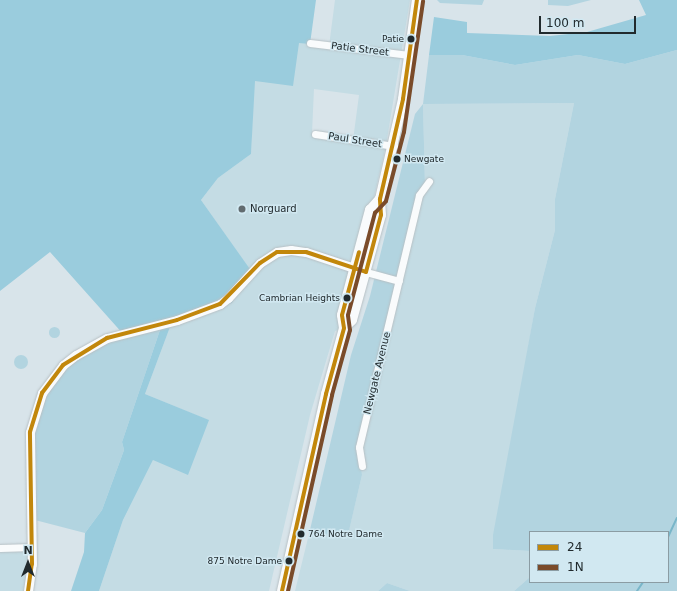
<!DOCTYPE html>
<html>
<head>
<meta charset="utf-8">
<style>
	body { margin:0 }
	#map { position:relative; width:677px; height:591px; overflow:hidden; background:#d8e4ea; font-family:"DejaVu Sans",sans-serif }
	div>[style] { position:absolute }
	.built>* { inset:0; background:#c4dce4 }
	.green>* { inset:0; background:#b2d4e0 }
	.round { border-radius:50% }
	.forest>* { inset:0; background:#9accdd }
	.stream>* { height:2px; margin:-1px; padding:0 1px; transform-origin:1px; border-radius:1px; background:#79b6c9 }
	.roads { filter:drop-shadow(0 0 1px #b7c0c4) drop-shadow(0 0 1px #b7c0c4) }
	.minor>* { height:7px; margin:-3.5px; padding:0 3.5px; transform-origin:3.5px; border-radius:3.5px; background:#f9fbfc }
	.tertiary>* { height:9px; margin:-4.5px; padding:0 4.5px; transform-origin:4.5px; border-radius:4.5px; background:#f9fbfc }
	.secondary>* { height:10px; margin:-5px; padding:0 5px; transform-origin:5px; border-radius:5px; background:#f9fbfc }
	.bus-1>* { height:4px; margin:-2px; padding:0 2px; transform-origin:2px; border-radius:2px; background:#c2870b }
	.bus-2>* { height:4px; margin:-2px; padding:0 2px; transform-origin:2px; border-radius:2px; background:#7a4b2a }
	.dots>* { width:11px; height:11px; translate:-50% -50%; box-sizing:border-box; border:2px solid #d1e8f1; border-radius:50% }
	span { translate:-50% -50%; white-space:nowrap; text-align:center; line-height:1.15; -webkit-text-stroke:3px #d1e8f1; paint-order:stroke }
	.bus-label { font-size:9px; color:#212a2d }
	.right { translate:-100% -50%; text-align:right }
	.left { translate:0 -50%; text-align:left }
	.street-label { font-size:10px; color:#212a2d }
	.poi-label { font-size:10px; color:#212a2d }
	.legend { position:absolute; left:529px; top:531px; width:140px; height:52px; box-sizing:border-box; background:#d1e8f1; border:1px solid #8b9ca3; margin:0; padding:5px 7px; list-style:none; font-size:12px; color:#212a2d }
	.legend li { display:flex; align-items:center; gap:8px; height:20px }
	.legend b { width:20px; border:1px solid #8b9ca3 }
	.north { position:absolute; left:8px; top:543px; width:40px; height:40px; -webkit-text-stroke:3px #d1e8f1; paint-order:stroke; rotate:0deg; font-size:11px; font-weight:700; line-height:16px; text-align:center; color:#212a2d }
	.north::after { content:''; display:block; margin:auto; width:14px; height:18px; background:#212a2d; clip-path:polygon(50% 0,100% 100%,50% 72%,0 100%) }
	.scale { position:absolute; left:539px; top:16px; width:97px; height:18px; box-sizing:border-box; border:2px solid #212a2d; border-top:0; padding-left:5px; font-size:12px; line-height:14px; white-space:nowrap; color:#212a2d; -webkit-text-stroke:3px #d1e8f1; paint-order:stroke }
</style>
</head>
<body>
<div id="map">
	<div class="built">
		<i style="clip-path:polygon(evenodd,335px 0,410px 0,386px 145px,344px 328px,335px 331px,310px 415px,269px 591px,99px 591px,123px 520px,153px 460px,208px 420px,145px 394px,170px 327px,232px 303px,238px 289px,252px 273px,201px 200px,218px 178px,251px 154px,254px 81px,299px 42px,329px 46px,335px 0,314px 89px,359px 95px,353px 140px,312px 133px,314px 89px)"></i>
		<i style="clip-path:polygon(574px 103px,555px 199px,555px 230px,535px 308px,493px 549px,530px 551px,530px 577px,514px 591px,410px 591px,387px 583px,378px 591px,295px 591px,309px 534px,348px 534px,362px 475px,359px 456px,425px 185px,423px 104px)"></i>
		<i style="clip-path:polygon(32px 547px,28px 591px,0 591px,0 549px)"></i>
	</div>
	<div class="green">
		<i style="clip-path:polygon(437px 0,484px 0,482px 5px,440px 3px)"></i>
		<i style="clip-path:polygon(548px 0,591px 0,568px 6px,548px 5px)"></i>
		<i style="clip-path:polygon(677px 50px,677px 591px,514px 591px,530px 577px,530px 582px,668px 582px,668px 532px,530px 532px,530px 551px,493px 549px,493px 535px,535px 308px,555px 230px,555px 199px,574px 103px,423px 104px,425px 185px,359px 447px,362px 475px,348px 535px,309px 534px,351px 355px,370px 296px,415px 114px,423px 104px,429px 55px,462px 55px,515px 65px,578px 55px,625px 64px)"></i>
		<i class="round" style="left:48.5px;top:326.5px;width:11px;height:11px"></i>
		<i style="clip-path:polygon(161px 327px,122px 442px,124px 450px,102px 510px,85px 533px,31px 519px,29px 443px,50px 381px,91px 346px)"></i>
		<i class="round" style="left:14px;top:355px;width:14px;height:14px"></i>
		<i style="clip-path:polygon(387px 583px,410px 591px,378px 591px)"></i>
	</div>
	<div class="forest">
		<i style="clip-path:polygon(0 0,316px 0,310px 44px,299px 43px,293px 86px,255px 81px,251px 154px,218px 178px,201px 200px,252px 272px,238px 289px,232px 303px,170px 327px,145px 394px,209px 420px,188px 475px,153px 460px,123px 520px,99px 591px,71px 591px,84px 552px,85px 533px,102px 510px,124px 450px,122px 442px,161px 327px,124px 335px,50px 252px,0 291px)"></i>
		<i style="clip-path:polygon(639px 0,677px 0,677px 50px,625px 64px,578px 55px,515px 65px,462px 55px,429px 55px,434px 17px,467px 22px,467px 33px,550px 36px,587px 32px,646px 15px)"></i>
	</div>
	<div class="stream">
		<i style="left:668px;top:537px;width:21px;rotate:-65deg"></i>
		<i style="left:637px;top:591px;width:11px;rotate:-56deg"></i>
	</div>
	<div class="roads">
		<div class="minor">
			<i style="left:310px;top:43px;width:100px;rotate:6.9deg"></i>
			<i style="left:315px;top:134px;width:80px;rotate:8.6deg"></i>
			<i style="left:366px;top:272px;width:34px;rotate:15deg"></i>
			<i style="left:362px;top:466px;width:19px;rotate:-99deg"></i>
			<i style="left:359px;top:447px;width:259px;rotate:-76.6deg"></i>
			<i style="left:419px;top:195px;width:17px;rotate:-54deg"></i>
			<i style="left:0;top:548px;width:32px;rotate:-2deg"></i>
		</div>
		<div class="tertiary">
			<i style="left:28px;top:591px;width:27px;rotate:-82deg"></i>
			<i style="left:32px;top:564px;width:132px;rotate:-90.9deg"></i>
			<i style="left:30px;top:432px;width:41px;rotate:-72.9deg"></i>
			<i style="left:42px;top:393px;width:35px;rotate:-53deg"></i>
			<i style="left:63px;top:365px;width:16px;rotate:-38deg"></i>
			<i style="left:76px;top:355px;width:35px;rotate:-29deg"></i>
			<i style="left:107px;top:338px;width:72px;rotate:-14.4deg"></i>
			<i style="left:177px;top:320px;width:46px;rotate:-20.4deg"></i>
			<i style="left:220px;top:304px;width:10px;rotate:-37deg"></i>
			<i style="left:228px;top:298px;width:47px;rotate:-47.6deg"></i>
			<i style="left:260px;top:263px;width:20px;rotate:-33deg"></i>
			<i style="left:277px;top:252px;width:14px;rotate:-8deg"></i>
			<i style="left:291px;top:250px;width:15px;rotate:8deg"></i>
			<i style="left:306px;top:252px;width:63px;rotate:18.4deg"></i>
		</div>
		<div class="secondary">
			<i style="left:344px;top:328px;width:11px;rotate:-45deg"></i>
			<i style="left:352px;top:320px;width:109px;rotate:-74.6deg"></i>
			<i style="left:381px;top:215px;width:16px;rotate:-94deg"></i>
			<i style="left:380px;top:199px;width:103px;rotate:-77deg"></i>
			<i style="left:403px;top:99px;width:100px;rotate:-82deg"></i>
			<i style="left:282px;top:591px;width:202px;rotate:-77.4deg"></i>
			<i style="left:326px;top:394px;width:68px;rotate:-74.7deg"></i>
			<i style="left:344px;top:328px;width:13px;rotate:-99deg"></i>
			<i style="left:342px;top:315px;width:109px;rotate:-75.1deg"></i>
			<i style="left:370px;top:210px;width:15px;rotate:-48deg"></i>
		</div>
	</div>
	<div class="bus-1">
		<i style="left:28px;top:591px;width:27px;rotate:-82deg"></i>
		<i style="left:32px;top:564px;width:132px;rotate:-90.9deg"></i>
		<i style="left:30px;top:432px;width:41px;rotate:-72.9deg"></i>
		<i style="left:42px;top:393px;width:35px;rotate:-53deg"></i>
		<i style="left:63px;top:365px;width:52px;rotate:-31.5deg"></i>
		<i style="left:107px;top:338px;width:72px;rotate:-14.4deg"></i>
		<i style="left:177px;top:320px;width:46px;rotate:-20.4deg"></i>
		<i style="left:220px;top:304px;width:57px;rotate:-45.7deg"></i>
		<i style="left:260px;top:263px;width:20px;rotate:-33deg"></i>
		<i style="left:277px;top:252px;width:29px"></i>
		<i style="left:306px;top:252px;width:63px;rotate:18.4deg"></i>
		<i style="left:366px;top:272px;width:59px;rotate:-75.3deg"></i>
		<i style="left:381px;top:215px;width:16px;rotate:-94deg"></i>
		<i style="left:380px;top:199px;width:103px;rotate:-77deg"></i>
		<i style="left:403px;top:99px;width:100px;rotate:-82deg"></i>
		<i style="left:282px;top:591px;width:202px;rotate:-77.4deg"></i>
		<i style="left:326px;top:394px;width:68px;rotate:-74.7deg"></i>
		<i style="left:344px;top:328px;width:13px;rotate:-99deg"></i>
		<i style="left:342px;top:315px;width:65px;rotate:-74.9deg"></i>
	</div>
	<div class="bus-2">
		<i style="left:288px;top:591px;width:201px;rotate:-77.3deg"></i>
		<i style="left:332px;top:395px;width:67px;rotate:-74.5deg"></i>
		<i style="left:350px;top:330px;width:15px;rotate:-98deg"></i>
		<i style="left:348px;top:315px;width:106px;rotate:-75.2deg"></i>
		<i style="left:375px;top:213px;width:16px;rotate:-47deg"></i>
		<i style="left:386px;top:201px;width:71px;rotate:-75.4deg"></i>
		<i style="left:404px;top:132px;width:132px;rotate:-81.7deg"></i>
	</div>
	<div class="dots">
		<i style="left:411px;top:39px;background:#212a2d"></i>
		<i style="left:397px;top:159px;background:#212a2d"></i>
		<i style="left:242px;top:209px;background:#616b6f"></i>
		<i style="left:347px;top:298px;background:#212a2d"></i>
		<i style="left:301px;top:534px;background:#212a2d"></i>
		<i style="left:289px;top:561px;background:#212a2d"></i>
	</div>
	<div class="bus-label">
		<span class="right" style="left:404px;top:39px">Patie</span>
		<span class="left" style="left:404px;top:159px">Newgate</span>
		<span class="right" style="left:340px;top:298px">Cambrian Heights</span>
		<span class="left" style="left:308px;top:534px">764 Notre Dame</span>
		<span class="right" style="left:282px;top:561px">875 Notre Dame</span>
	</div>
	<div class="street-label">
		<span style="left:360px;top:49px;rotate:7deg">Patie Street</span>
		<span style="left:355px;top:140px;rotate:9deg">Paul Street</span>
		<span style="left:377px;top:373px;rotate:-76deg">Newgate Avenue</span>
	</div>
	<div class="poi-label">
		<span class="left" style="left:250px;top:209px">Norguard</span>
	</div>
	<ul class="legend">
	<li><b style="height:5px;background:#c2870b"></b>24</li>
	<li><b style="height:5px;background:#7a4b2a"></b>1N</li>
	</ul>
	<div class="north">N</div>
	<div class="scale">100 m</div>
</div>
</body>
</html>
